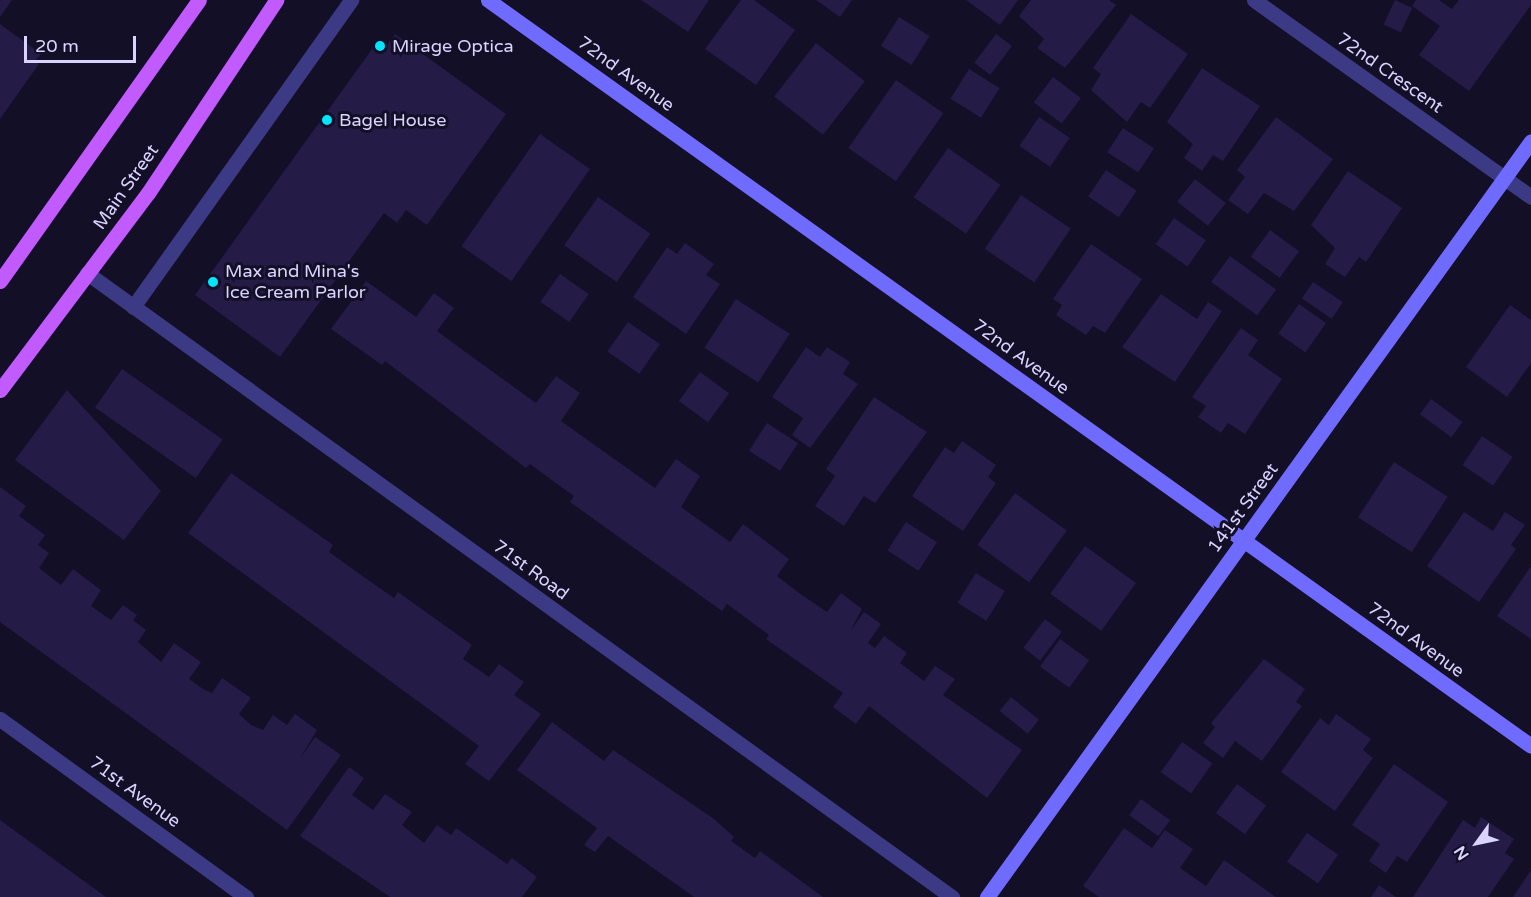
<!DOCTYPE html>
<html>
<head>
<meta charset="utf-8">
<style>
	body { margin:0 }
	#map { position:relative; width:1531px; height:897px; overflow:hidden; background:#130f26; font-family:"Varela Round",sans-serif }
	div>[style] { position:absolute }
	.building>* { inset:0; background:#241b47; transform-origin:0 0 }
	.street>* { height:15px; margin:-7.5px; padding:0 7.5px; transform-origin:7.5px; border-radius:7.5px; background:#3d3a85 }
	.secondary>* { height:15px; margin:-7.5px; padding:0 7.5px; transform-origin:7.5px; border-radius:7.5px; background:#6f6bff }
	.primary>* { height:15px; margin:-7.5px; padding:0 7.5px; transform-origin:7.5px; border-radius:7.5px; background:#c25bff }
	.dots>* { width:16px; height:16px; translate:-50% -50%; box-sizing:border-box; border:3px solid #130f26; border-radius:50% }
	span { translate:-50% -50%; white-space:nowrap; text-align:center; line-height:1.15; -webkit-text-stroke:6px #130f26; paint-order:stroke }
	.poi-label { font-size:18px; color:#d9d4ff }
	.left { translate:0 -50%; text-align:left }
	.street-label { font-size:18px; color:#d9d4ff }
	.north { position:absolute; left:1447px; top:813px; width:60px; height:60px; -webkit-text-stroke:4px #130f26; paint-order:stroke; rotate:237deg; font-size:16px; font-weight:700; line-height:24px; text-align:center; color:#d9d4ff }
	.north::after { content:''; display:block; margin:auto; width:21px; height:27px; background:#d9d4ff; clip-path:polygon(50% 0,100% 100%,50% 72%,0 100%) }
	.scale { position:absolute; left:24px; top:36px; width:112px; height:27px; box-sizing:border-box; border:3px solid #d9d4ff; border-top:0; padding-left:8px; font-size:18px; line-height:21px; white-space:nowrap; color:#d9d4ff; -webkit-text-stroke:4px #130f26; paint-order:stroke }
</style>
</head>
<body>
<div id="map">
	<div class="building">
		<i style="clip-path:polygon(0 0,12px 0,0 17px)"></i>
		<i style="clip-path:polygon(641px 0,709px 0,688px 32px)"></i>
		<i style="clip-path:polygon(741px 0,754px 0,795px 30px,756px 85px,705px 49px)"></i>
		<i style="clip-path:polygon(816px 0,852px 0,840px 17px)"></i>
		<i style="clip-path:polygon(966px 0,1018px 0,1000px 25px)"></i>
		<i style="clip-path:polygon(1031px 0,1109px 0,1116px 5px,1065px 68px,1037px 48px,1044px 39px,1019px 16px)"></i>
		<i style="left:1395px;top:0;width:19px;height:27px;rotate:25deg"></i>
		<i style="clip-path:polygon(1416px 0,1439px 0,1452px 9px,1459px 0,1531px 0,1531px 5px,1469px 91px,1419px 55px,1440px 26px,1412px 6px)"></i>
		<i style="clip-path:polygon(1131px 14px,1188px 54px,1150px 108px,1141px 102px,1127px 122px,1091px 90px,1101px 74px,1093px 68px)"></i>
		<i style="left:899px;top:17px;width:36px;height:34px;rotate:32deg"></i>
		<i style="clip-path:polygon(0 24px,41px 54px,35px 61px,39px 64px,0 119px)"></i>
		<i style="clip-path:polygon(395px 34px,506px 114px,427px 225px,406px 210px,397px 223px,384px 213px,280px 357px,195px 295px,380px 38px,388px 44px)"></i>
		<i style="left:996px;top:34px;width:20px;height:36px;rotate:37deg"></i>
		<i style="left:816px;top:43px;width:62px;height:68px;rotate:38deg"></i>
		<i style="clip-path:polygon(1202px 68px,1260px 106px,1223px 161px,1213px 155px,1202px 171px,1184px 158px,1193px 144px,1167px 122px)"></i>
		<i style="left:969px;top:69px;width:36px;height:35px;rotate:32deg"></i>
		<i style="left:1053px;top:77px;width:35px;height:32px;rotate:37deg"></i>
		<i style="left:896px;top:80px;width:58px;height:83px;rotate:35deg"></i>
		<i style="left:1039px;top:117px;width:37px;height:35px;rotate:34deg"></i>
		<i style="clip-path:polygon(1276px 117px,1333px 159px,1294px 211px,1264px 193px,1248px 214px,1228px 200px,1245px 177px,1237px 170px)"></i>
		<i style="left:1123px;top:128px;width:37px;height:29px;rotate:33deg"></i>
		<i style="left:540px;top:134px;width:61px;height:137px;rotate:35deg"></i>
		<i style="left:948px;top:148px;width:64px;height:60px;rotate:35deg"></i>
		<i style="left:1106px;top:170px;width:37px;height:32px;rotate:34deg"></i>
		<i style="clip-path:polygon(1348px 171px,1402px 208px,1366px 262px,1359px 257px,1345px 277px,1325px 264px,1335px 248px,1311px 225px)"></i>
		<i style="left:1195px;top:179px;width:39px;height:29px;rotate:38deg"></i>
		<i style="left:1021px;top:195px;width:60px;height:65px;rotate:34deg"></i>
		<i style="left:598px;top:197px;width:64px;height:59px;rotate:35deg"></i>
		<i style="left:1174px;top:218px;width:39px;height:32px;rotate:35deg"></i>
		<i style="left:1270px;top:230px;width:36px;height:33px;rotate:36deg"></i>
		<i style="clip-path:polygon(685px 243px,714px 264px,706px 275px,720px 284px,686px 334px,633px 297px,667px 247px,677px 254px)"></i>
		<i style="clip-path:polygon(1091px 244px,1142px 279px,1105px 333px,1093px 326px,1086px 335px,1056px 315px,1062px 305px,1053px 299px)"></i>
		<i style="left:1230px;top:256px;width:57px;height:32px;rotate:36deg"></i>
		<i style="left:560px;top:274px;width:35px;height:34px;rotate:35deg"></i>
		<i style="clip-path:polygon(366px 281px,416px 317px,434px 293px,454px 308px,437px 331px,460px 348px,536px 403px,556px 376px,580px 393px,561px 421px,655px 488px,676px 459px,700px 476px,681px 507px,730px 542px,743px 524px,789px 559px,777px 576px,799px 593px,827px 612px,841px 593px,862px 609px,851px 630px,864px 612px,881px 624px,868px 643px,875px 648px,884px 636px,907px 653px,900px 663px,924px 681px,935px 666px,955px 679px,943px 695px,1022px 750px,987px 798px,869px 706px,856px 724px,833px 707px,843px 693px,766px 639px,769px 635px,727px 604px,722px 611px,570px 502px,574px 496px,553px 481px,530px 464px,526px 468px,385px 361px,382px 365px,331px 329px)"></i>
		<i style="left:1313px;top:282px;width:36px;height:20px;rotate:34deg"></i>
		<i style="clip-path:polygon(1161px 294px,1197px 319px,1208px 302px,1222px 311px,1175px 382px,1122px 347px)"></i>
		<i style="left:736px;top:299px;width:64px;height:58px;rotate:33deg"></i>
		<i style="left:1299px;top:304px;width:33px;height:36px;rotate:35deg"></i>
		<i style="clip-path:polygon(1510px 305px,1531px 320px,1531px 363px,1507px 397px,1466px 367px)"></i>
		<i style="left:628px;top:322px;width:39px;height:36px;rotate:35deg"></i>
		<i style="clip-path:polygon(1241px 328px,1258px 340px,1248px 355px,1282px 379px,1245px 434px,1228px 423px,1221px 433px,1198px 417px,1206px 406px,1192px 397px)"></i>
		<i style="clip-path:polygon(806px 347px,820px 357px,827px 347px,850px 362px,843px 374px,858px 384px,810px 448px,792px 435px,803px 418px,772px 397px)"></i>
		<i style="left:122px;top:369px;width:123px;height:47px;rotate:35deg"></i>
		<i style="left:700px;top:372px;width:36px;height:36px;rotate:36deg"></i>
		<i style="clip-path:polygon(67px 390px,161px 491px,124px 540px,15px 460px)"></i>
		<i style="clip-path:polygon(874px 397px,927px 432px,875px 503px,864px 496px,844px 526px,815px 506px,835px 476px,826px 469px)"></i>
		<i style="left:1431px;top:399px;width:39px;height:19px;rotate:36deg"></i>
		<i style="left:767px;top:423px;width:37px;height:33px;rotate:33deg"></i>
		<i style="left:1482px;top:436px;width:37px;height:35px;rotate:34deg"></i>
		<i style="clip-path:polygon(962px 441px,996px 465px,988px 477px,996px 483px,963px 531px,912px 496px,945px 447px,954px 453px)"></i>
		<i style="left:1394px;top:462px;width:64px;height:66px;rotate:33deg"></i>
		<i style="clip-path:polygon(231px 473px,333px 545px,329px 552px,371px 582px,394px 598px,398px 592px,472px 645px,463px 659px,489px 677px,499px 664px,524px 682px,514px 695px,541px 714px,489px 781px,465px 764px,479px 746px,188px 533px)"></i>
		<i style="clip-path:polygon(0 487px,26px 506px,19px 516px,45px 535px,38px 545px,49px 553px,39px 568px,61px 585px,73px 569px,101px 590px,91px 606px,111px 620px,123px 605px,137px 615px,133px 620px,146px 630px,138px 642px,161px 662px,174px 643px,201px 662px,189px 679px,203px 689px,212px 693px,222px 678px,251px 698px,239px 714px,251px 725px,263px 730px,273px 715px,287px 725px,295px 714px,317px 730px,299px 760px,315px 737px,341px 755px,287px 830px,0 622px)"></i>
		<i style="left:1015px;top:493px;width:64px;height:64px;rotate:36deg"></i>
		<i style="clip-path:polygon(1464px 512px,1493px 531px,1505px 512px,1525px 525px,1511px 545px,1516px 549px,1479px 602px,1427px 566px)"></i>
		<i style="left:906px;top:522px;width:37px;height:34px;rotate:33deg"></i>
		<i style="left:1085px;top:546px;width:63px;height:59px;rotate:36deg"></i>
		<i style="clip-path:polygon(1531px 566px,1531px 639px,1497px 616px)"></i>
		<i style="left:976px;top:573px;width:34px;height:35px;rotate:32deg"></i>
		<i style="left:1045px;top:619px;width:21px;height:36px;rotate:37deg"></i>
		<i style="left:1060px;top:639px;width:36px;height:34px;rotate:36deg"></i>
		<i style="clip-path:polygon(1264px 659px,1305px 689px,1296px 702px,1302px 706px,1262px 761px,1235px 741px,1223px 758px,1203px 743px,1215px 727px,1211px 723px)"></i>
		<i style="left:1011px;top:697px;width:36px;height:18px;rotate:39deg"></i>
		<i style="clip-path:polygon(1336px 714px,1371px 739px,1363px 750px,1373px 758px,1335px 811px,1281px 772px,1320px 718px,1329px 725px)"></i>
		<i style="clip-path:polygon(552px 722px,604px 761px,613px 750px,714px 819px,734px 837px,731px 841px,755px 858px,760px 851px,823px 897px,694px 897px,608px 836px,595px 852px,584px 845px,597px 828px,517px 770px)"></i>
		<i style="left:1182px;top:742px;width:37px;height:37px;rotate:35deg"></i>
		<i style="clip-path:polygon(1394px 764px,1448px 802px,1407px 862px,1397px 856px,1386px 873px,1369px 861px,1380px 844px,1352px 825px)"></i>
		<i style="clip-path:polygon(349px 767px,364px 778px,352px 795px,373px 810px,385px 794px,401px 805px,412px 812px,402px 825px,424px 843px,437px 825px,451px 835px,456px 828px,507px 864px,512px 858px,537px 877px,522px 897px,390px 897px,300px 836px)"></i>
		<i style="left:1237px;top:784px;width:36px;height:36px;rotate:36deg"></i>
		<i style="left:1141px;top:799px;width:36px;height:20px;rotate:36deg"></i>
		<i style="clip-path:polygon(1481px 817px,1514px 839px,1505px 853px,1514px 859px,1488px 897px,1413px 897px,1463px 820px,1475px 828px)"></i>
		<i style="clip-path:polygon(0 820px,106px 897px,0 897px)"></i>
		<i style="clip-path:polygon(1124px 828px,1152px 848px,1165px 830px,1193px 849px,1180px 868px,1206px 886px,1224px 860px,1276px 897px,1099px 897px,1083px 886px)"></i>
		<i style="left:1307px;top:833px;width:38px;height:35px;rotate:35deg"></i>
		<i style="clip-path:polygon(1531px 870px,1531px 897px,1513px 897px)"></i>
		<i style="clip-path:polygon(1379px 885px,1396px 897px,1371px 897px)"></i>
	</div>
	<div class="street">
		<i style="left:1254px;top:0;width:340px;rotate:35.4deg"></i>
		<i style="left:87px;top:273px;width:1067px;rotate:35.81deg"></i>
		<i style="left:133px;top:307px;width:377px;rotate:-54.6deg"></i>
		<i style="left:0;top:719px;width:304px;rotate:35.9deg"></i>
	</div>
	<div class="secondary">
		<i style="left:488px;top:0;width:1282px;rotate:35.57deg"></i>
		<i style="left:987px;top:897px;width:931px;rotate:-54.26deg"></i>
	</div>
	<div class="primary">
		<i style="left:0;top:281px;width:344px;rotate:-54.7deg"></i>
		<i style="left:0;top:390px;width:246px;rotate:-53.1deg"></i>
		<i style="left:148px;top:193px;width:232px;rotate:-56.4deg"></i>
	</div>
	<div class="dots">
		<i style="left:380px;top:46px;background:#00e5ff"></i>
		<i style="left:327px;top:120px;background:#00e5ff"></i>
		<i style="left:213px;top:282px;background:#00e5ff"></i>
	</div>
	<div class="poi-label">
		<span class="left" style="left:392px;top:46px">Mirage Optica</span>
		<span class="left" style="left:339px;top:120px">Bagel House</span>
		<span class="left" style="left:225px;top:282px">Max and Mina's<br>Ice Cream Parlor</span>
	</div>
	<div class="street-label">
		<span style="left:1390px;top:73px;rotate:35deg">72nd Crescent</span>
		<span style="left:626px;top:74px;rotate:36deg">72nd Avenue</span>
		<span style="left:126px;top:187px;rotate:-55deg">Main Street</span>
		<span style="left:1021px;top:357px;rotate:36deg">72nd Avenue</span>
		<span style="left:1243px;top:508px;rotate:-54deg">141st Street</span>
		<span style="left:531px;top:570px;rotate:36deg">71st Road</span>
		<span style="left:1416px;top:640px;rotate:36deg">72nd Avenue</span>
		<span style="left:135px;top:792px;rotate:36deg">71st Avenue</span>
	</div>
	<div class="north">N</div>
	<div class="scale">20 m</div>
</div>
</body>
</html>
